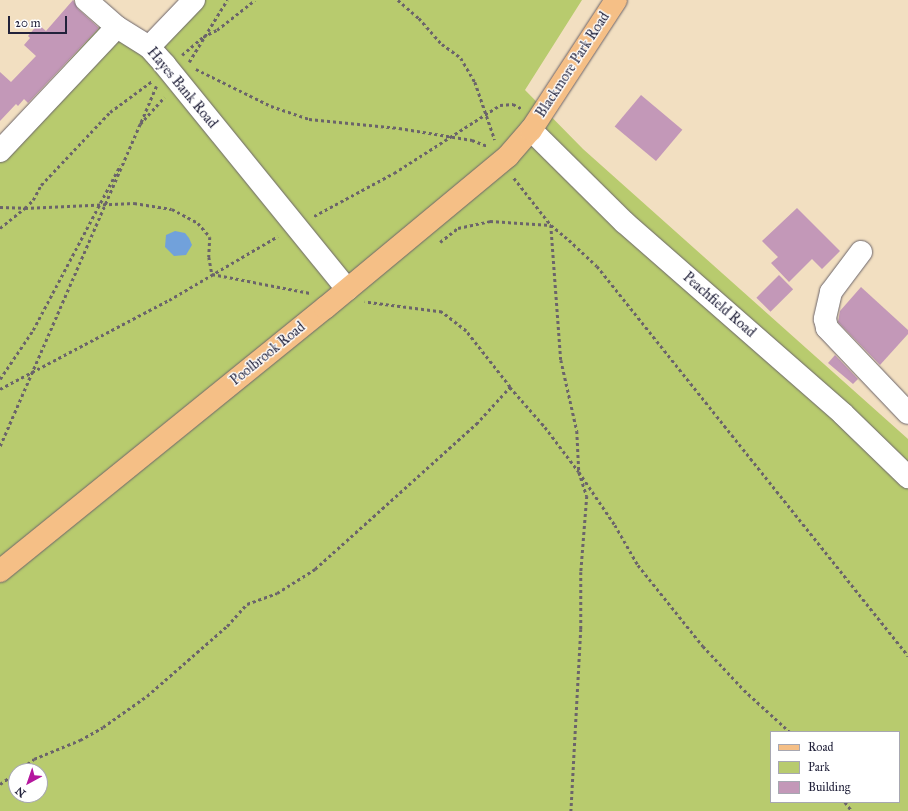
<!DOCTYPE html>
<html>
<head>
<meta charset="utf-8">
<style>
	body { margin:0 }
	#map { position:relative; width:908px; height:811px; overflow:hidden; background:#f2dfc1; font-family:"IM FELL Great Primer",serif }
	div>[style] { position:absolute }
	.green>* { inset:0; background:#b8cb6e }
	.water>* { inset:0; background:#71a1db }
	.building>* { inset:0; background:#c398b8; transform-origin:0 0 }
	.path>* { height:2.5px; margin-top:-1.25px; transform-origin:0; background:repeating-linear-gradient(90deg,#6b646a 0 3px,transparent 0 6px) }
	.roads { filter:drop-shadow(0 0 1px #6b646a) drop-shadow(0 0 1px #6b646a) }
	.minor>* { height:22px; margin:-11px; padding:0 11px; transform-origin:11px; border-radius:11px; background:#fff }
	.major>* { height:22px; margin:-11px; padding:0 11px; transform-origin:11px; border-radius:11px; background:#f5bf86 }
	span { translate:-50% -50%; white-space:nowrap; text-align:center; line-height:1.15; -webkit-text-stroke:3px #fff; paint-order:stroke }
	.street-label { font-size:14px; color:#22223b }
	.legend { position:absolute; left:770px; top:731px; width:130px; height:72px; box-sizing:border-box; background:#fff; border:1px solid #a7a7b1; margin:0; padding:5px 7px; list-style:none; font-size:12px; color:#22223b }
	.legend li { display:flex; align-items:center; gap:8px; height:20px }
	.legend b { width:20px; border:1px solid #a7a7b1 }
	.north { position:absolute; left:8px; top:763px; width:40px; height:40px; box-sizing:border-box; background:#fff; border:1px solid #a7a7b1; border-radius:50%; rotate:220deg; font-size:11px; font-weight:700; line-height:16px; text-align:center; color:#22223b }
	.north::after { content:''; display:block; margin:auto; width:14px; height:18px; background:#b5179e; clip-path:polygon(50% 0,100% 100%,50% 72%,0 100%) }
	.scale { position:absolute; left:8px; top:16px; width:59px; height:18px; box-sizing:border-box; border:2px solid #22223b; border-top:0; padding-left:5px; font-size:12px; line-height:14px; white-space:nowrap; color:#22223b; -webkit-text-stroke:3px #fff; paint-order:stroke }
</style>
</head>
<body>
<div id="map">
	<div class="green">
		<i style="clip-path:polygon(evenodd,181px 0,582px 0,525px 90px,583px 149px,908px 439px,908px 811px,0 811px,0 138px,102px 24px,145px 36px,181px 0,771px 732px,899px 732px,899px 802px,771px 802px,771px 732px,181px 0,16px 771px,40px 771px,40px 795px,16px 795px,16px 771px)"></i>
	</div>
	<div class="water">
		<i style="clip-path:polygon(175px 231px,185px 233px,189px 238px,192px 245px,186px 255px,174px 256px,165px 247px,166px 235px)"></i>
	</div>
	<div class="building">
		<i style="clip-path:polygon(73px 0,78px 9px,99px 28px,28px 103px,24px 99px,18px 106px,16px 104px,0 121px,0 72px,11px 82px,36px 56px,24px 45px,30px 38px,28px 36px,38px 24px,46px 31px)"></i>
		<i style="left:641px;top:95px;width:54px;height:41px;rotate:40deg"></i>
		<i style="clip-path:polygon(797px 208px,840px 251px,822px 269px,812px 259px,789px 282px,771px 263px,778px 257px,762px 241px)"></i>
		<i style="left:779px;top:275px;width:20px;height:32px;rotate:45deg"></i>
		<i style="clip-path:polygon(861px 287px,908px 330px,908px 334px,880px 365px,838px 322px,840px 311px)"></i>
		<i style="clip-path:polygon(835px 355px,858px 379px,853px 384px,828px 363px)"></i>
	</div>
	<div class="path">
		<i style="left:398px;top:0;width:28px;rotate:41deg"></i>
		<i style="left:419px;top:18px;width:35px;rotate:49deg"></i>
		<i style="left:442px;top:44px;width:24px;rotate:36deg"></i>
		<i style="left:461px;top:58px;width:28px;rotate:60deg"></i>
		<i style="left:475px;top:82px;width:61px;rotate:71deg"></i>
		<i style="left:182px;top:55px;width:28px;rotate:-41deg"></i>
		<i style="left:203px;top:37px;width:16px;rotate:-27deg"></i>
		<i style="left:217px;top:30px;width:48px;rotate:-38.3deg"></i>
		<i style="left:189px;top:62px;width:73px;rotate:-58.5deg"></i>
		<i style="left:196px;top:69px;width:84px;rotate:26.3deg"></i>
		<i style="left:271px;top:106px;width:40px;rotate:18.9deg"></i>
		<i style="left:309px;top:119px;width:90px;rotate:5.7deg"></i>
		<i style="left:399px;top:128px;width:74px;rotate:9.3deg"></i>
		<i style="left:472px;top:140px;width:17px;rotate:21deg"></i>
		<i style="left:141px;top:122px;width:39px;rotate:-67deg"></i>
		<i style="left:514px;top:178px;width:60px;rotate:51.8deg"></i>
		<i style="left:551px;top:225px;width:135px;rotate:85.8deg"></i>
		<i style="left:561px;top:360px;width:73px;rotate:77.3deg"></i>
		<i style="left:577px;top:431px;width:41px;rotate:87.2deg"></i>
		<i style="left:579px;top:472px;width:64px;rotate:55.8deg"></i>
		<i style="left:615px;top:525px;width:46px;rotate:60.1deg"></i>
		<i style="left:638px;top:565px;width:104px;rotate:51.3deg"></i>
		<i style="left:703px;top:646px;width:60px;rotate:47deg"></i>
		<i style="left:744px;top:690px;width:62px;rotate:42.4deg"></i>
		<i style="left:0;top:207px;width:25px;rotate:2deg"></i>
		<i style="left:25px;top:208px;width:11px;rotate:-45deg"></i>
		<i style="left:33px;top:200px;width:17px;rotate:-62deg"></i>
		<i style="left:41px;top:185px;width:100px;rotate:-46.6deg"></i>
		<i style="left:110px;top:112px;width:52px;rotate:-36.4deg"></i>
		<i style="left:314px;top:216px;width:91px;rotate:-28.3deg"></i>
		<i style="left:394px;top:173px;width:126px;rotate:-32.7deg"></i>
		<i style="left:500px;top:105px;width:13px;rotate:-4deg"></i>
		<i style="left:513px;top:104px;width:9px;rotate:27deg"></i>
		<i style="left:0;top:228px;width:32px;rotate:-39deg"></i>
		<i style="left:25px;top:208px;width:109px;rotate:-2.6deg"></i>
		<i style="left:134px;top:203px;width:38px;rotate:9deg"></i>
		<i style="left:172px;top:209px;width:30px;rotate:28deg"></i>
		<i style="left:198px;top:223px;width:18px;rotate:49deg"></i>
		<i style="left:210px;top:237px;width:20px;rotate:93deg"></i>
		<i style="left:209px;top:257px;width:17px;rotate:80deg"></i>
		<i style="left:212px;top:274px;width:100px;rotate:11deg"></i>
		<i style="left:440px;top:242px;width:23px;rotate:-38deg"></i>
		<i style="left:458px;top:228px;width:33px;rotate:-12deg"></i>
		<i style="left:490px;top:221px;width:61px;rotate:3.8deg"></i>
		<i style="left:551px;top:225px;width:23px;rotate:40deg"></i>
		<i style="left:569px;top:240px;width:38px;rotate:43deg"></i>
		<i style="left:597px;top:266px;width:499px;rotate:51.4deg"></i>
		<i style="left:0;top:379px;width:59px;rotate:-56deg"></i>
		<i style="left:33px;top:330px;width:186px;rotate:-62.1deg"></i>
		<i style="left:510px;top:387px;width:53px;rotate:48.8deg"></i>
		<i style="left:545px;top:427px;width:56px;rotate:52.9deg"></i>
		<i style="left:579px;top:472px;width:25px;rotate:72deg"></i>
		<i style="left:587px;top:496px;width:76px;rotate:94.5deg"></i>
		<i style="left:581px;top:572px;width:57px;rotate:90deg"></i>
		<i style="left:581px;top:629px;width:182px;rotate:93.1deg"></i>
		<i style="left:0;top:389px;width:191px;rotate:-27.8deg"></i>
		<i style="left:169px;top:300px;width:126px;rotate:-30.4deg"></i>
		<i style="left:0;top:446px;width:351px;rotate:-66.5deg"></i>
		<i style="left:140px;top:124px;width:36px;rotate:-48deg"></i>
		<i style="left:18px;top:771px;width:20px;rotate:-37deg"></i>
		<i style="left:34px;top:759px;width:50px;rotate:-22.4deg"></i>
		<i style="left:80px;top:740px;width:26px;rotate:-29deg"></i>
		<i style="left:103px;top:727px;width:54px;rotate:-35.2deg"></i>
		<i style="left:147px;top:696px;width:106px;rotate:-41.2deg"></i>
		<i style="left:227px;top:626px;width:30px;rotate:-48deg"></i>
		<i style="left:247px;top:604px;width:32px;rotate:-20deg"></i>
		<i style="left:277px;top:593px;width:45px;rotate:-32.3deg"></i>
		<i style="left:315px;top:569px;width:217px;rotate:-42deg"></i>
		<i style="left:476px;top:424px;width:50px;rotate:-47.4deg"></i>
		<i style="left:510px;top:387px;width:71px;rotate:-128.2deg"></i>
		<i style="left:466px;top:331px;width:31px;rotate:-142deg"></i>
		<i style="left:442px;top:312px;width:78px;rotate:-172.6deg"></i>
		<i style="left:0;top:784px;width:19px;rotate:-35deg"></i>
		<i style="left:845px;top:802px;width:11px;rotate:52deg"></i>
	</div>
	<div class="roads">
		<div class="minor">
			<i style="left:86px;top:0;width:41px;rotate:41.1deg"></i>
			<i style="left:149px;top:47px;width:65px;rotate:-46.2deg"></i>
			<i style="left:531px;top:130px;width:131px;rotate:44.7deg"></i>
			<i style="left:624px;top:222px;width:291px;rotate:41.2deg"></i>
			<i style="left:843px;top:414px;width:91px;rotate:44.1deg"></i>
			<i style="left:0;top:151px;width:170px;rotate:-46.7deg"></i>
			<i style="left:117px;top:27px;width:38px;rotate:32deg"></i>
			<i style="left:149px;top:47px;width:24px;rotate:48deg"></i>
			<i style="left:165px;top:65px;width:289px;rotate:50.9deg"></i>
			<i style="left:861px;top:252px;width:50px;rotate:126.9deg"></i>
			<i style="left:831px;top:292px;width:28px;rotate:103deg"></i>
			<i style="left:825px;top:319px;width:9px;rotate:77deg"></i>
			<i style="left:827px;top:328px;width:117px;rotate:46.4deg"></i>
		</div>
		<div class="major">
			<i style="left:0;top:571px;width:418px;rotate:-39deg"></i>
			<i style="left:325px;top:308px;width:238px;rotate:-39.7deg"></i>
			<i style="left:508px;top:156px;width:35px;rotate:-49deg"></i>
			<i style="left:531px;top:130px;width:155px;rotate:-56.8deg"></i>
		</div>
	</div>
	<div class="street-label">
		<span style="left:573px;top:65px;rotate:-57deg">Blackmore Park Road</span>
		<span style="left:182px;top:88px;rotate:50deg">Hayes Bank Road</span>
		<span style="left:719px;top:305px;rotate:41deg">Peachfield Road</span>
		<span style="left:268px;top:354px;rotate:-39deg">Poolbrook Road</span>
	</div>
	<ul class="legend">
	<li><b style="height:5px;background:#f5bf86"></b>Road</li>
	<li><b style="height:11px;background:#b8cb6e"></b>Park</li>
	<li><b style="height:11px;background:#c398b8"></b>Building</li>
	</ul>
	<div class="north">N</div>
	<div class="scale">20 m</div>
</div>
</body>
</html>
